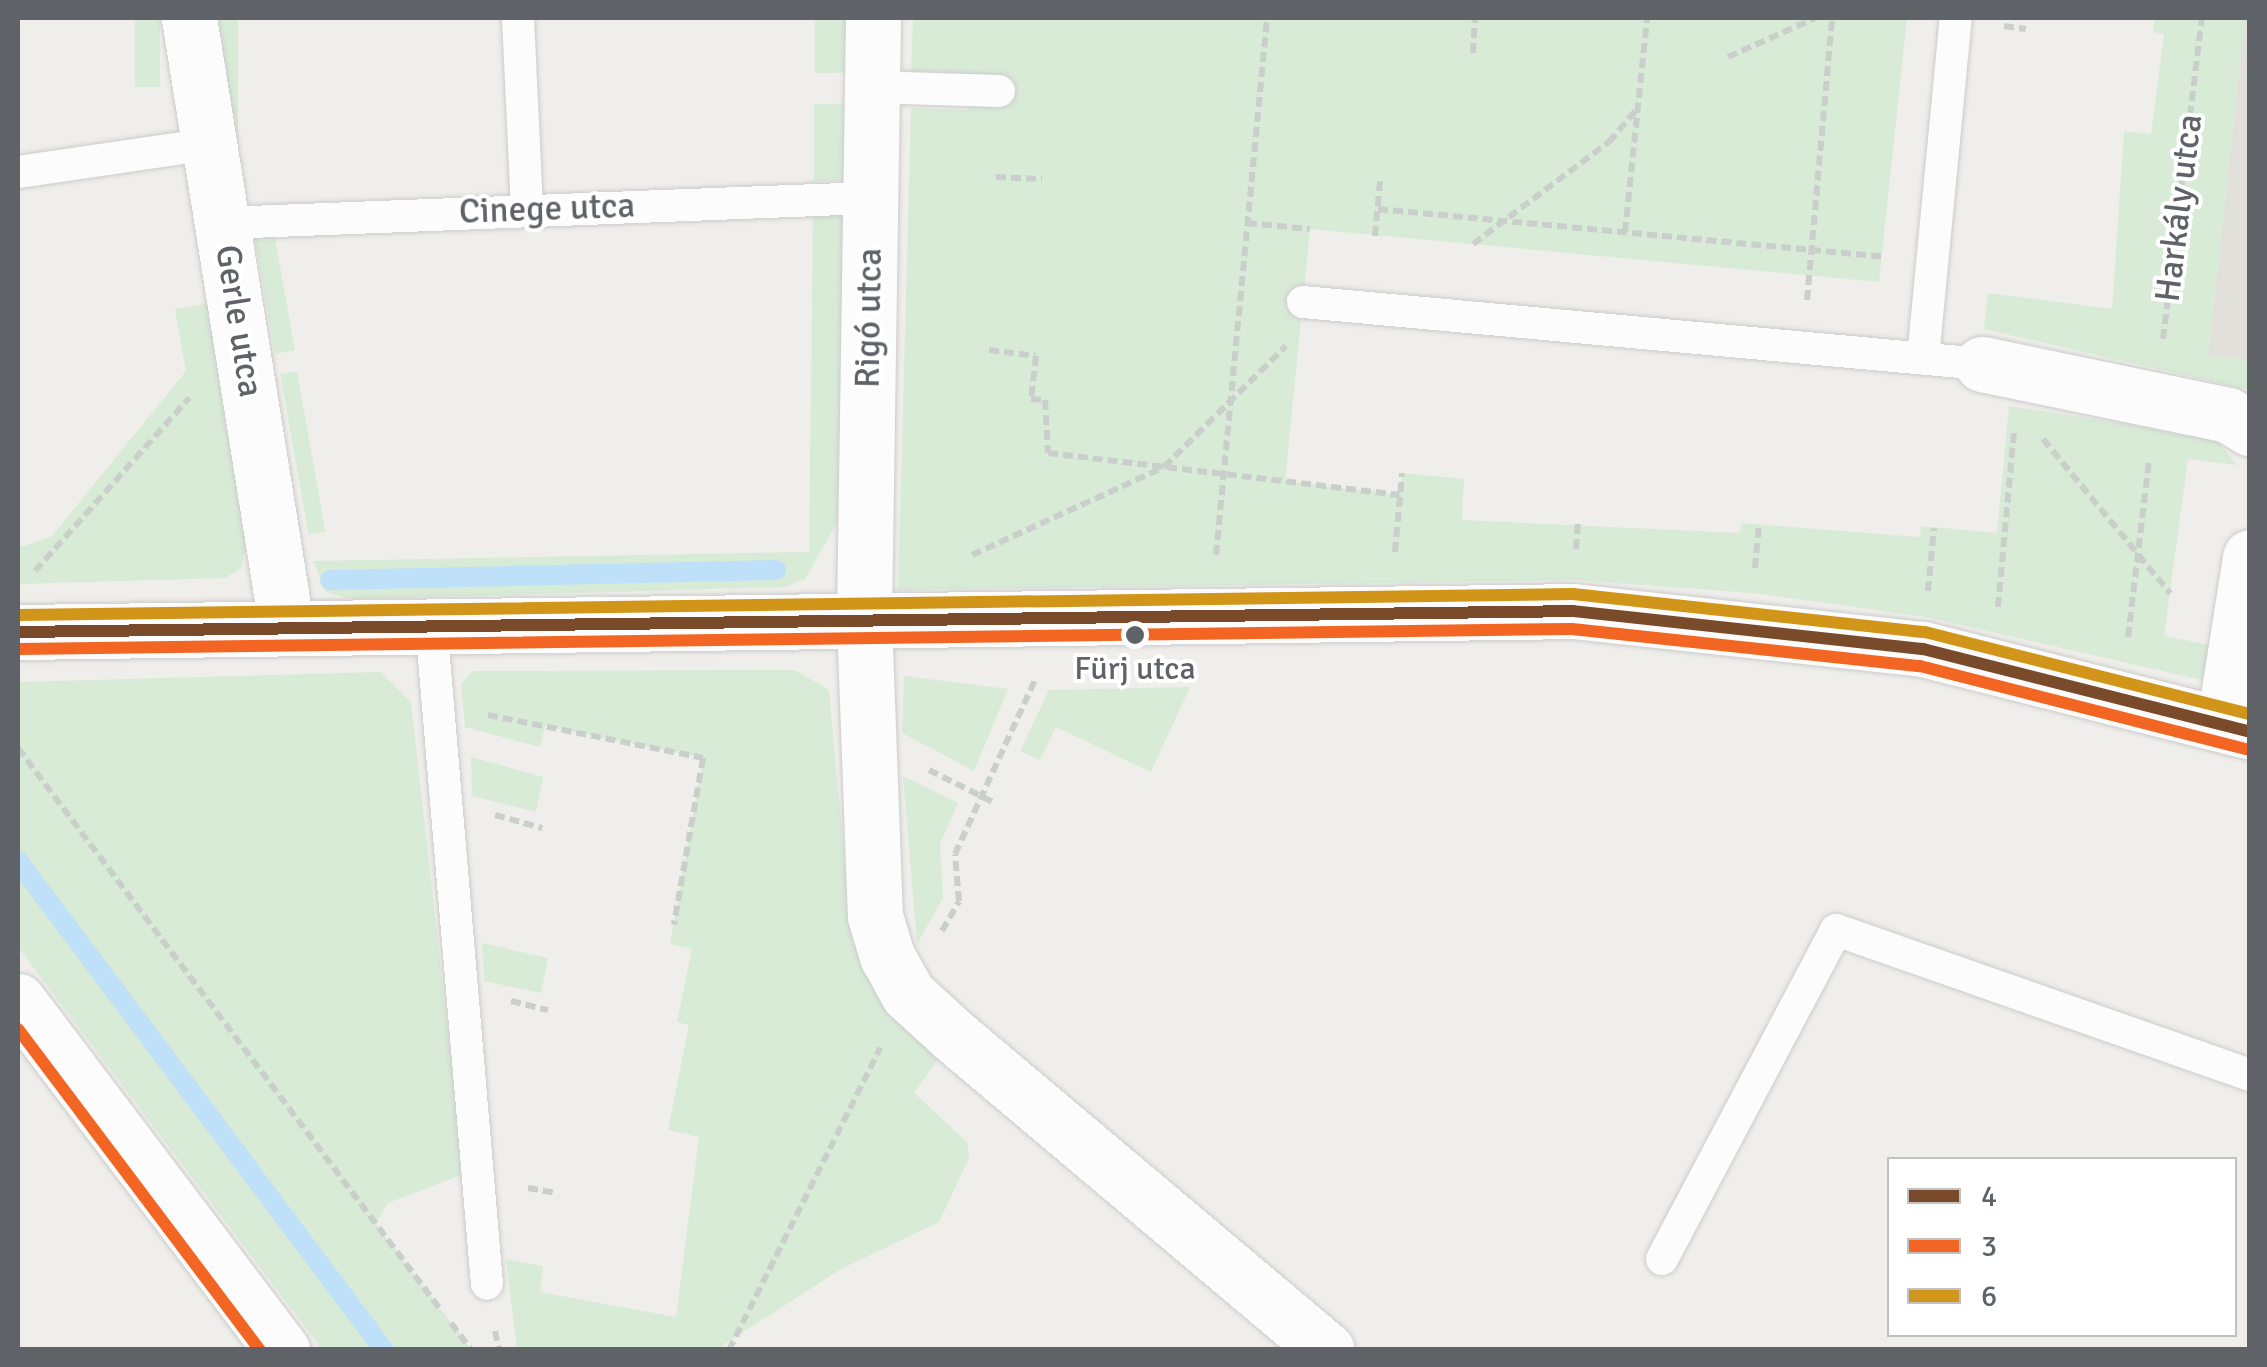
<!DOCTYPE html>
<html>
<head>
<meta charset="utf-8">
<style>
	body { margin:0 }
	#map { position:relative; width:2267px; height:1367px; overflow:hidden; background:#efeeea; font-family:Signika,sans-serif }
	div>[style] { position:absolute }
	.education>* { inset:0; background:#e2e0da }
	.green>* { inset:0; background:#d8ebd6; transform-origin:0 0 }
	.stream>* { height:20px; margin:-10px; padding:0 10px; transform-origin:10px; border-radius:10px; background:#bfe0f9 }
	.path>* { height:6px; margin-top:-3px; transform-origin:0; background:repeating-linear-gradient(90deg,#cacfcc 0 10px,transparent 0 15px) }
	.roads { filter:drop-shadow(0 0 2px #cbcccc) drop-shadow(0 0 2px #cbcccc) }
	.service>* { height:32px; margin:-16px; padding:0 16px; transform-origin:16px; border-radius:16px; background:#fdfcfc }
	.minor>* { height:55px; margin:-27.5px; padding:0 27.5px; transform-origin:27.5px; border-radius:27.5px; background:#fdfcfc }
	.bus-1>* { height:12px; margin:-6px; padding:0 6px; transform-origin:6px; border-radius:6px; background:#7a4b2a }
	.bus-2>* { height:12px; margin:-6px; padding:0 6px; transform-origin:6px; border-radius:6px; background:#f26522 }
	.bus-3>* { height:12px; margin:-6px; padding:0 6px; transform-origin:6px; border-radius:6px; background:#d1951a }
	.dots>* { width:28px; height:28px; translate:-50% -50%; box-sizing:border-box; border:5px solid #fff; border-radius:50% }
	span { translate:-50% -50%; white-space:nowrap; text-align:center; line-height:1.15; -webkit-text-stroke:8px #fff; paint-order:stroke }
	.bus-label { font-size:32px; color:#5f6368 }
	.street-label { font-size:35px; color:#5f6368 }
	.frame { position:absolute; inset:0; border:20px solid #5f6368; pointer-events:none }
	.legend { position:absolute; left:1887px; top:1157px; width:350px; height:180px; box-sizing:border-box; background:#fff; border:2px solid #bfc1c3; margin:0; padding:12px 18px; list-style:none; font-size:30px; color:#5f6368 }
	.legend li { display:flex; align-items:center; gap:20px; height:50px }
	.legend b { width:50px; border:2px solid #bfc1c3 }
</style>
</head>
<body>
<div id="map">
	<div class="education">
		<i style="clip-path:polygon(2245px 18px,2249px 18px,2249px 361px,2208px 355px)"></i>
	</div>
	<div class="green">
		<i style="left:135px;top:18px;width:25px;height:69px"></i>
		<i style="left:217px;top:18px;width:21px;height:192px"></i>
		<i style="left:815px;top:18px;width:31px;height:55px"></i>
		<i style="clip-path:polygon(913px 18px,1907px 18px,1879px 282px,1310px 229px,1285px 481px,1400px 495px,1402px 473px,1464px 479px,1462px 520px,1740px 533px,1741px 523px,1920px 537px,1921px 526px,1997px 533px,2009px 406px,2214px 437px,2237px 465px,2188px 459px,2164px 636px,2236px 650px,2229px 686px,1926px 617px,1752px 593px,1574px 580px,898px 590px,911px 108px,969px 110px,971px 76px,911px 73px)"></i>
		<i style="clip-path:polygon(2155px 18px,2245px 18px,2208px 355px,2249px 360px,2249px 390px,1984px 329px,1988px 293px,2112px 309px,2124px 131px,2151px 134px,2164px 34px,2153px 32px)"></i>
		<i style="left:814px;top:104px;width:34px;height:77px"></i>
		<i style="clip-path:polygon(813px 215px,846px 215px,838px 521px,805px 579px,785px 587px,353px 599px,326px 592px,313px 561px,809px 552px)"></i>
		<i style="left:274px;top:232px;width:120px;height:20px;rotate:80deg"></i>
		<i style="clip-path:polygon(209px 303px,247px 543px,241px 568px,225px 578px,18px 584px,18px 548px,52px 536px,186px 371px,175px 309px)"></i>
		<i style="left:297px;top:371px;width:163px;height:17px;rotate:80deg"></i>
		<i style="clip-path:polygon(795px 670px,829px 690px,852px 943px,940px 1056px,914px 1093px,967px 1142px,969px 1158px,939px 1222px,841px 1269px,717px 1349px,517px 1349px,506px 1259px,543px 1266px,540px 1292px,676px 1317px,699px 1137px,668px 1130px,689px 1025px,677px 1022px,692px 949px,670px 944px,703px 758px,545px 726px,540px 747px,465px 727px,461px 684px,473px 671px)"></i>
		<i style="clip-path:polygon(381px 672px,411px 702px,464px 1174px,388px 1203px,376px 1224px,471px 1349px,322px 1349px,18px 947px,18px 682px)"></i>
		<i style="clip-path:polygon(904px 676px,1008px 689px,974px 771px,902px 733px)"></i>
		<i style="clip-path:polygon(1190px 687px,1151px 772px,1056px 727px,1040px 760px,1020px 751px,1049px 690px)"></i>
		<i style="clip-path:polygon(471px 757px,543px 777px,536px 812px,472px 796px)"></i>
		<i style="clip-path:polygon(903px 776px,958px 803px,940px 844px,943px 898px,917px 944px)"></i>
		<i style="clip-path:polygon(482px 943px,548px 958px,541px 993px,484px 981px)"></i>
	</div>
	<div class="stream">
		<i style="left:330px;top:580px;width:446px;rotate:-1.3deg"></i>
		<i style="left:18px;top:861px;width:611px;rotate:53.19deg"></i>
	</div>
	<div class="path">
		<i style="left:2004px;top:26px;width:22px;rotate:8deg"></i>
		<i style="left:1473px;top:53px;width:35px;rotate:-87deg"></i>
		<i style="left:1728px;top:57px;width:95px;rotate:-24.1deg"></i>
		<i style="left:996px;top:177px;width:46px;rotate:2.5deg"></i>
		<i style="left:1378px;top:209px;width:510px;rotate:5.4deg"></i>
		<i style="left:1247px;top:223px;width:63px;rotate:5.4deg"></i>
		<i style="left:1625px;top:232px;width:215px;rotate:-84.1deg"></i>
		<i style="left:1375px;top:236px;width:55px;rotate:-84.8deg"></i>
		<i style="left:1473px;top:244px;width:170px;rotate:-36.9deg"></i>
		<i style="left:1609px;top:142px;width:43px;rotate:-49.7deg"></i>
		<i style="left:1807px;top:300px;width:283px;rotate:-84.9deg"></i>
		<i style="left:2163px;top:339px;width:323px;rotate:-83.1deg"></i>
		<i style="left:989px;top:350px;width:47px;rotate:7.3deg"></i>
		<i style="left:1036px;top:356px;width:43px;rotate:96.6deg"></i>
		<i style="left:1031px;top:399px;width:14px;rotate:4deg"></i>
		<i style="left:1045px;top:400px;width:53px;rotate:86.8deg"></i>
		<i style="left:1048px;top:453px;width:354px;rotate:6.8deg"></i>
		<i style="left:2043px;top:439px;width:200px;rotate:50.5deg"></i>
		<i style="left:1576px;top:549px;width:29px;rotate:-86deg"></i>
		<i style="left:1395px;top:552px;width:79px;rotate:-84.9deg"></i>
		<i style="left:972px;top:555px;width:211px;rotate:-24.6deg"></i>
		<i style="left:1164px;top:467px;width:172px;rotate:-44.8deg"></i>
		<i style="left:1216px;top:555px;width:539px;rotate:-84.57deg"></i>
		<i style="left:1755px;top:568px;width:44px;rotate:-84.8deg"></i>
		<i style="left:35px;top:571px;width:232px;rotate:-48.3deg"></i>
		<i style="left:1928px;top:591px;width:63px;rotate:-84.6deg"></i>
		<i style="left:1998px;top:607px;width:178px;rotate:-84.8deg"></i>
		<i style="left:2128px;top:637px;width:177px;rotate:-83.2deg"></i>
		<i style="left:488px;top:715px;width:219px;rotate:11.3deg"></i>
		<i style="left:703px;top:758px;width:169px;rotate:99.9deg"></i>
		<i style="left:18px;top:748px;width:702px;rotate:53.05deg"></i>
		<i style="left:929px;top:770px;width:74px;rotate:26.6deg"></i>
		<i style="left:495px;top:815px;width:49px;rotate:15.5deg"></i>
		<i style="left:942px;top:931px;width:34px;rotate:-60deg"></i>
		<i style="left:959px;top:901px;width:47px;rotate:-94.9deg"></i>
		<i style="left:955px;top:854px;width:192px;rotate:-65.3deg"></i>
		<i style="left:511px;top:1001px;width:38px;rotate:14deg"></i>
		<i style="left:528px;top:1188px;width:29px;rotate:10deg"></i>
		<i style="left:451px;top:1323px;width:34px;rotate:53deg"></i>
		<i style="left:495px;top:1331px;width:19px;rotate:78deg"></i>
		<i style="left:729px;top:1350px;width:338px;rotate:-63.4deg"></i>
	</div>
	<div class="roads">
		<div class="service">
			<i style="left:518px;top:18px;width:190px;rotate:87.3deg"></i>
			<i style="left:872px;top:87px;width:127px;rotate:1.8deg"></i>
			<i style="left:18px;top:172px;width:194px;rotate:-8.3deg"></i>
			<i style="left:224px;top:223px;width:646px;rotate:-2.22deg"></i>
			<i style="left:1303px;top:302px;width:682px;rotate:5.22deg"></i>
			<i style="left:1923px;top:358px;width:342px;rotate:-84.5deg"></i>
			<i style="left:431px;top:623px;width:663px;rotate:85.16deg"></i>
			<i style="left:1662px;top:1259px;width:372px;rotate:-62.1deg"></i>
			<i style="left:1836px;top:930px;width:439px;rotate:19.3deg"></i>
		</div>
		<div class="minor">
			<i style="left:189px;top:18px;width:614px;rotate:80.91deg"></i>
			<i style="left:873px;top:18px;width:601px;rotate:90.86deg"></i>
			<i style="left:864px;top:619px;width:297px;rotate:87.9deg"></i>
			<i style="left:875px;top:916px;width:42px;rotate:73.3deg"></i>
			<i style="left:887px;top:956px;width:43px;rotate:61.1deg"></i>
			<i style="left:908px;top:994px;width:64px;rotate:42.5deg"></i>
			<i style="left:955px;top:1037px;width:486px;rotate:40.1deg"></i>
			<i style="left:1982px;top:364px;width:251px;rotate:11.7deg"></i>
			<i style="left:2228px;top:415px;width:26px;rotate:31deg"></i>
			<i style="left:18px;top:632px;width:1555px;rotate:-0.77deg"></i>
			<i style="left:1573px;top:611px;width:352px;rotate:6.2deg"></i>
			<i style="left:1923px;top:649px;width:337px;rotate:14.2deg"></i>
			<i style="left:2224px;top:722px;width:167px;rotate:-81deg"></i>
			<i style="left:18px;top:1001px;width:438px;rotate:52.9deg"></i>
		</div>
	</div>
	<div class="bus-1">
		<i style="left:18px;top:632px;width:1555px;rotate:-0.77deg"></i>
		<i style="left:1573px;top:611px;width:352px;rotate:6.2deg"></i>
		<i style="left:1923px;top:649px;width:337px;rotate:14.2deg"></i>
	</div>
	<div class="bus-2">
		<i style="left:18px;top:649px;width:1554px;rotate:-0.74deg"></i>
		<i style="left:1572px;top:629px;width:350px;rotate:6.1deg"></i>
		<i style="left:1920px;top:666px;width:336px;rotate:14.3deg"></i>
		<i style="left:18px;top:1029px;width:402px;rotate:53deg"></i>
	</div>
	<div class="bus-3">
		<i style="left:18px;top:615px;width:1555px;rotate:-0.77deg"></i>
		<i style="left:1573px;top:594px;width:354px;rotate:6.2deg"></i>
		<i style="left:1925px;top:632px;width:335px;rotate:14.2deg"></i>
	</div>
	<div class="dots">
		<i style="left:1135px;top:635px;background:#5f6368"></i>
	</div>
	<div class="bus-label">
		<span style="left:1135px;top:669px">Fürj utca</span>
	</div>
	<div class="street-label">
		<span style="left:2179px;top:208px;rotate:-83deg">Harkály utca</span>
		<span style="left:547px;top:209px;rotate:-2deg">Cinege utca</span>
		<span style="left:869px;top:318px;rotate:-89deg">Rigó utca</span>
		<span style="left:239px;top:321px;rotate:81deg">Gerle utca</span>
	</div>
	<div class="frame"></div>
	<ul class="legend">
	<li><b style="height:12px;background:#7a4b2a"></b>4</li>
	<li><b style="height:12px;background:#f26522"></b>3</li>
	<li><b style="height:12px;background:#d1951a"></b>6</li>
	</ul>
</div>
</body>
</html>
